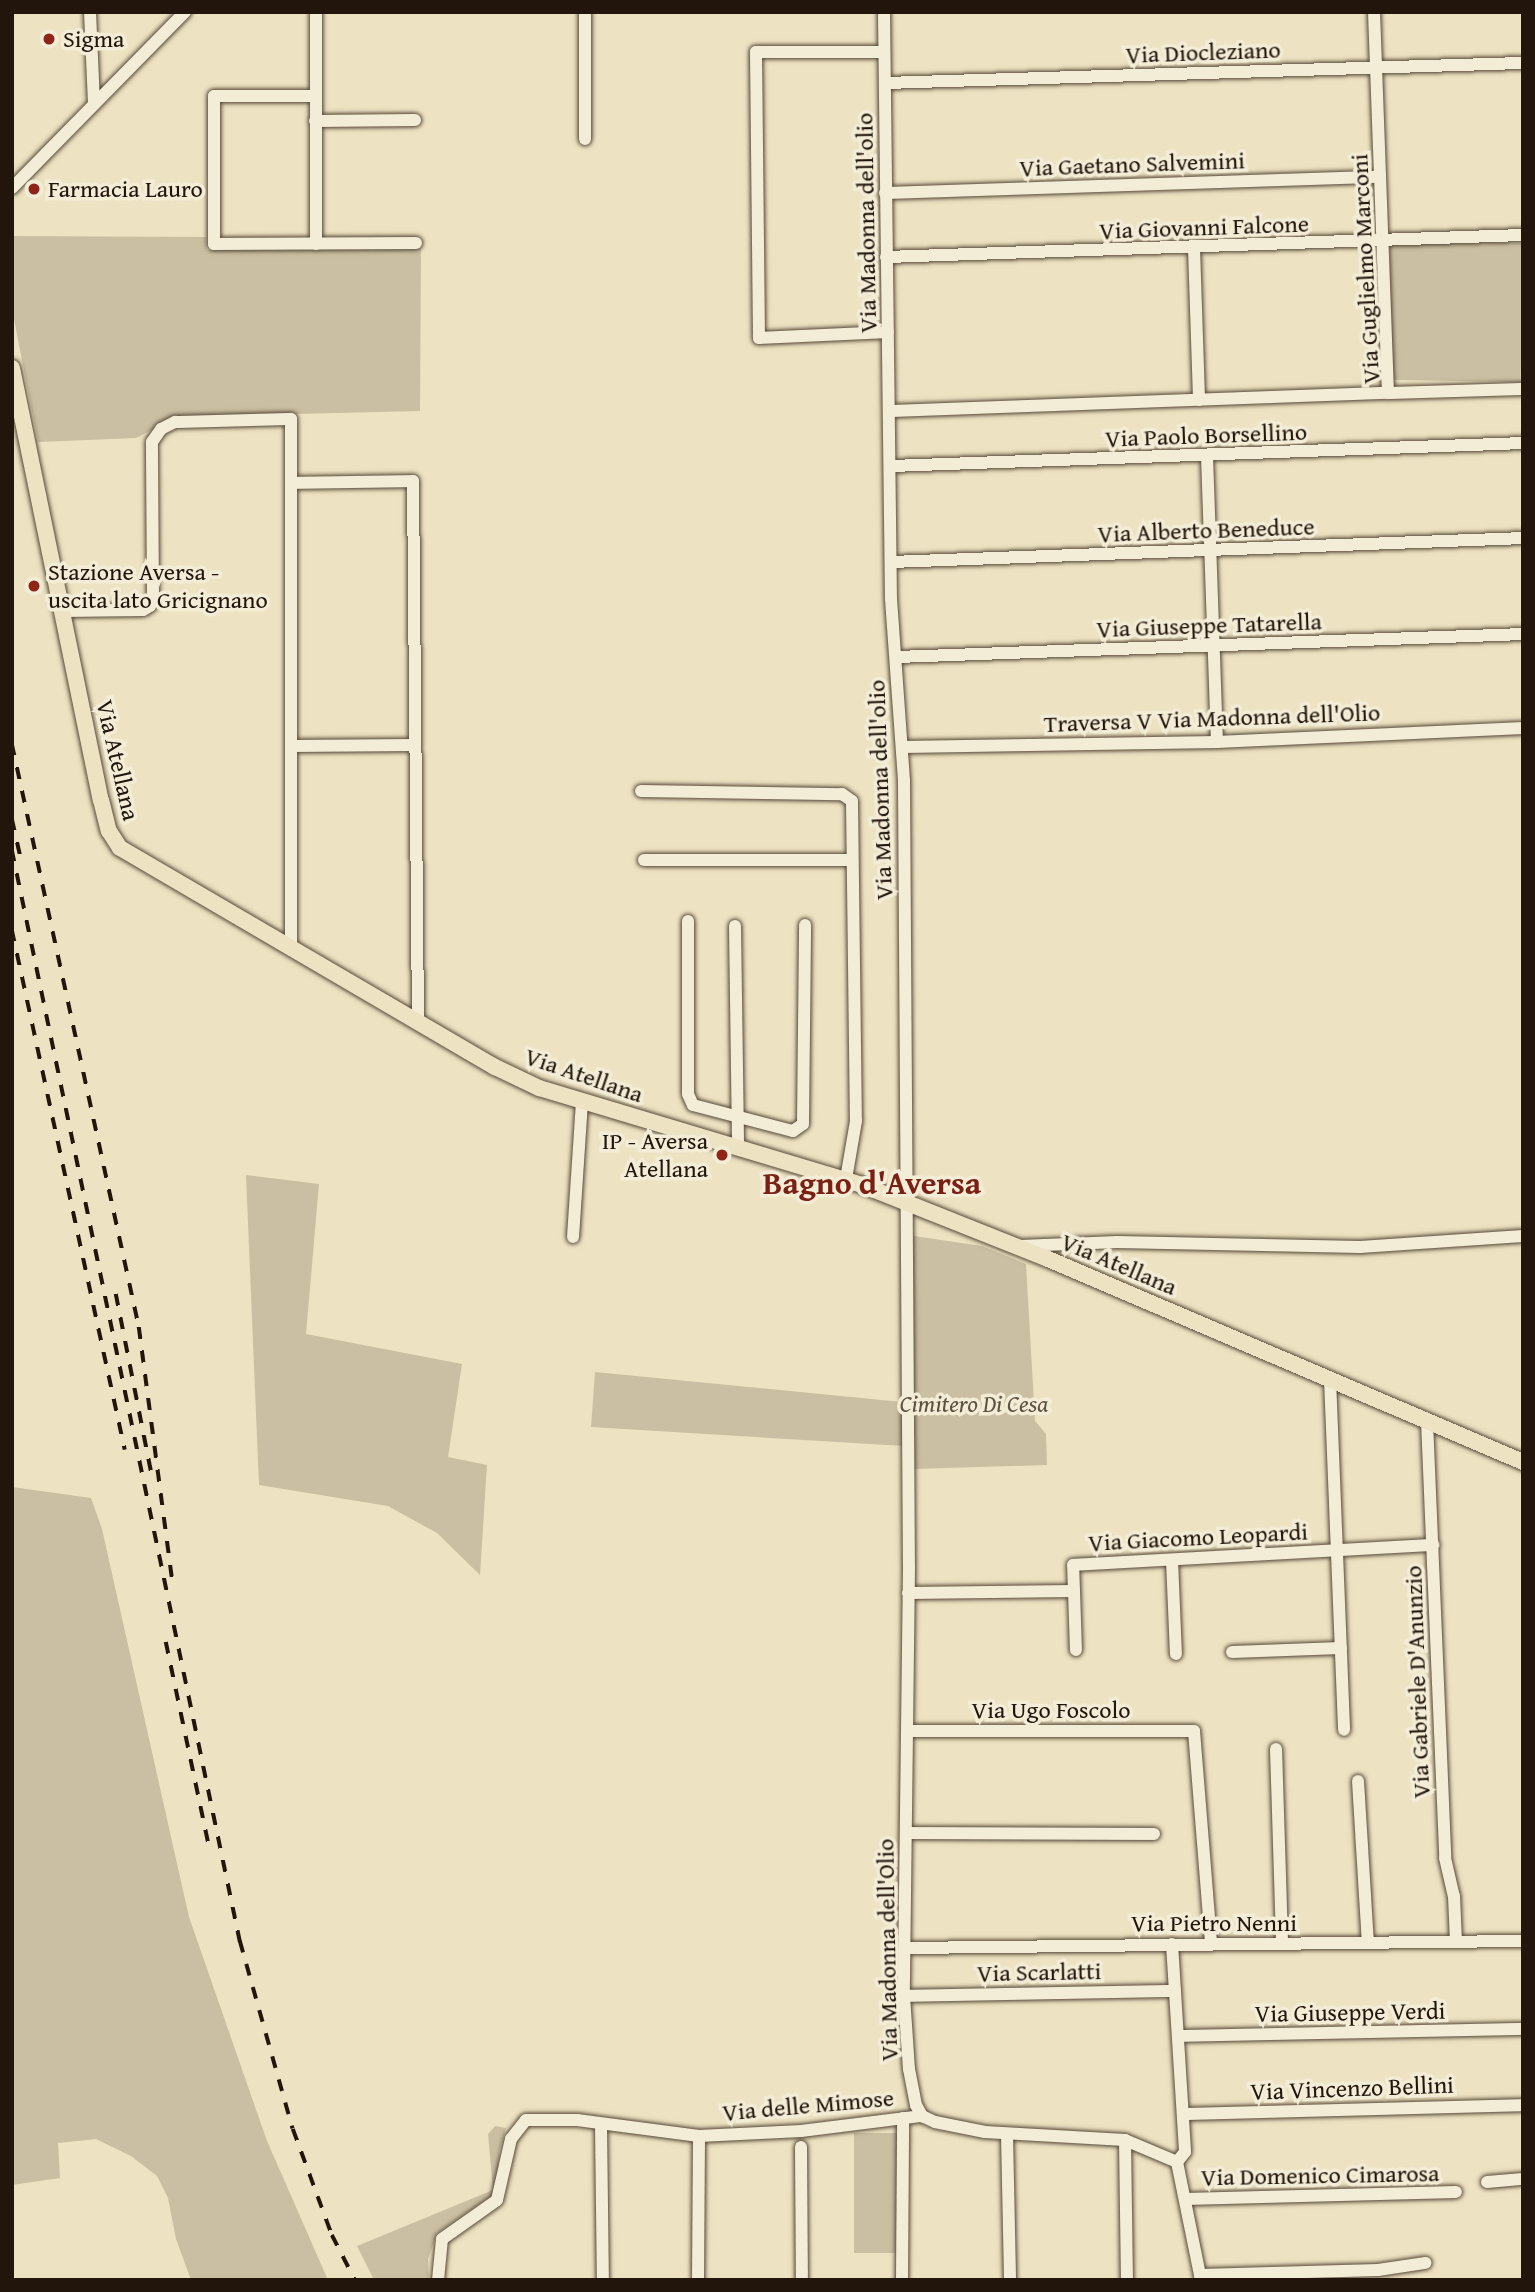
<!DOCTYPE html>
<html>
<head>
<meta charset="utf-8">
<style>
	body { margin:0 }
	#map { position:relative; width:1535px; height:2292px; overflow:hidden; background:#ede2c1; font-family:"Gentium Book Plus",serif }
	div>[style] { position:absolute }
	.green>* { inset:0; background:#cabfa2; transform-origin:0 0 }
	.roads { filter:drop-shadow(0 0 2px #554939) drop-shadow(0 0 2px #554939) }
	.minor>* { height:12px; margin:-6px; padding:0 6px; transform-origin:6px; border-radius:6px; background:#f3ecd7 }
	.major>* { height:16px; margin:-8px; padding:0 8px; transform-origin:8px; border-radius:8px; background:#ede2c1 }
	.rail>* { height:3.5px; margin-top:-1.75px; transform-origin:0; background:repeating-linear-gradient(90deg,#22160c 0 12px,transparent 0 24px) }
	.dots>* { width:19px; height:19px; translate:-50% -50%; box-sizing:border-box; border:4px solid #f3ecd7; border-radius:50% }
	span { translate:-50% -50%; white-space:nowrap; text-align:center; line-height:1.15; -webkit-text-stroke:7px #f3ecd7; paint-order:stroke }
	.poi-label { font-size:24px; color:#22160c }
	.left { translate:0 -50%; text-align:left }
	.right { translate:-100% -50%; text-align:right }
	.street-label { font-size:24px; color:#22160c }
	.park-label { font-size:24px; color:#5d5140; font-style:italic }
	.district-label { font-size:32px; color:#7a1f14; font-weight:700 }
	.frame { position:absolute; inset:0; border:14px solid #22160c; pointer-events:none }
</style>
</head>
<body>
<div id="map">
	<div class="green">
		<i style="clip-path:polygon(12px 236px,206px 237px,207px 250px,421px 248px,420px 411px,178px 417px,136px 438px,38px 442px,12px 309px)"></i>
		<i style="left:1523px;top:243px;width:139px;height:133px;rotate:91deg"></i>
		<i style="clip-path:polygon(246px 1175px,319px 1184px,306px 1334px,462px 1364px,448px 1457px,487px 1465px,480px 1575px,437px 1533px,388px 1506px,259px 1485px)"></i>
		<i style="clip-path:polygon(907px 1235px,982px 1246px,1026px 1264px,1035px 1421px,1046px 1434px,1047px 1465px,914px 1469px)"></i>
		<i style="clip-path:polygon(595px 1372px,902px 1402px,904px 1446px,591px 1427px)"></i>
		<i style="clip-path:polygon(12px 1487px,91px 1498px,102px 1529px,189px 1917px,267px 2141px,328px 2280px,191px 2280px,176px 2239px,168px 2198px,157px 2176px,131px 2156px,96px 2139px,58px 2143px,60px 2178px,12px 2185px)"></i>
		<i style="clip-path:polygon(495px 2126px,506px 2128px,499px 2152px,498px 2184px,493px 2195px,437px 2233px,428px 2259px,429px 2280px,374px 2280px,357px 2246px,493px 2190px,488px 2134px)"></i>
		<i style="left:897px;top:2133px;width:120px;height:43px;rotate:90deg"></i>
	</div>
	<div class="roads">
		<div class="minor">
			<i style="left:90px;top:12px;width:91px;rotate:87.5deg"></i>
			<i style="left:316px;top:12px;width:232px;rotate:90deg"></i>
			<i style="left:585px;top:12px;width:127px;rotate:90deg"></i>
			<i style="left:884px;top:12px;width:587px;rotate:89.32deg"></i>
			<i style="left:891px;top:599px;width:182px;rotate:85.9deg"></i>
			<i style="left:904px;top:781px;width:786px;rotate:89.64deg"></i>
			<i style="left:909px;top:1567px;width:429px;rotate:90.7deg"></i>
			<i style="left:904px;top:1996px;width:73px;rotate:86.1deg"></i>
			<i style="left:909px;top:2069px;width:37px;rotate:79deg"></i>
			<i style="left:916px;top:2105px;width:13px;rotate:61deg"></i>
			<i style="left:922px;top:2116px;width:14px;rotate:25deg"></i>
			<i style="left:935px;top:2122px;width:51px;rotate:11.3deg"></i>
			<i style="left:985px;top:2132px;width:140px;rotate:3.3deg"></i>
			<i style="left:1125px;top:2140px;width:56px;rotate:22.9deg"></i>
			<i style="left:1177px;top:2162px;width:120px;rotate:78.5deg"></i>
			<i style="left:1374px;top:12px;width:381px;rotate:87.9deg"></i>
			<i style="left:1388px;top:393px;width:135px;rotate:-1.7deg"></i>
			<i style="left:884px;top:52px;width:128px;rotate:180deg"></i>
			<i style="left:756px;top:52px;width:286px;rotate:89.4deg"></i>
			<i style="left:759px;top:338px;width:129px;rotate:-2.7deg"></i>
			<i style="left:885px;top:83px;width:638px;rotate:-1.8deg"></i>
			<i style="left:315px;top:96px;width:101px;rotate:180deg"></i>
			<i style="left:214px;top:96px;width:148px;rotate:90deg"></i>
			<i style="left:214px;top:244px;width:202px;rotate:-0.3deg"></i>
			<i style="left:315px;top:121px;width:100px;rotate:-0.6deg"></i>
			<i style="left:12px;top:188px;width:247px;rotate:-45.5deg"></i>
			<i style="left:885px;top:193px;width:495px;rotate:-1.9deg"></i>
			<i style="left:1194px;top:248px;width:152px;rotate:88.1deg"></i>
			<i style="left:886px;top:257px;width:637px;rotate:-1.98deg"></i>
			<i style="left:891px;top:411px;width:497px;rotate:-2.1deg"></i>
			<i style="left:1207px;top:456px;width:286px;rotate:88deg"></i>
			<i style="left:891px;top:466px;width:632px;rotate:-2.08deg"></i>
			<i style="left:291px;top:483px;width:122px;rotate:-0.9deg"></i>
			<i style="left:413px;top:481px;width:542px;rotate:89.47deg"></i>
			<i style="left:891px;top:562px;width:632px;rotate:-2.17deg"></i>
			<i style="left:62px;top:611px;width:81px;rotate:-0.7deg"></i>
			<i style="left:143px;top:610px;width:8px;rotate:-30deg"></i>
			<i style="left:150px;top:606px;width:9px;rotate:-72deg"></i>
			<i style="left:153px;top:597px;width:155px;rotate:-90.4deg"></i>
			<i style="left:152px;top:442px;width:16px;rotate:-55deg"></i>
			<i style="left:161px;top:429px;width:16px;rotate:-27deg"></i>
			<i style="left:175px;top:422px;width:116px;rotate:-1.5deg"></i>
			<i style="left:291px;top:419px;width:531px;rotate:90deg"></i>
			<i style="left:897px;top:657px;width:626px;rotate:-2.1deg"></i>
			<i style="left:291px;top:746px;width:124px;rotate:-0.5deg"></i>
			<i style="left:903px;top:747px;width:314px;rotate:-0.9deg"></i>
			<i style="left:1217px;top:742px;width:306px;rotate:-2.6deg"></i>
			<i style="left:641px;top:791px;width:201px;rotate:0.9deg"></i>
			<i style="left:842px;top:794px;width:12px;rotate:35deg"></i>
			<i style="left:852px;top:801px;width:320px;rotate:89.3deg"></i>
			<i style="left:856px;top:1121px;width:59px;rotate:99.8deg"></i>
			<i style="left:644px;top:860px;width:208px"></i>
			<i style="left:688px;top:921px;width:173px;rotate:90deg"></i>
			<i style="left:688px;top:1094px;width:12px;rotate:66deg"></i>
			<i style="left:693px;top:1105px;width:103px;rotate:14.6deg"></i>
			<i style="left:793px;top:1131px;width:12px;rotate:-35deg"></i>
			<i style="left:803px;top:1124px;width:199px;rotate:-89.4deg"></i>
			<i style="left:735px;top:926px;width:220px;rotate:89.2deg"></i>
			<i style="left:573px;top:1237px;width:135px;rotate:-86.2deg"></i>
			<i style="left:1020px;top:1246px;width:97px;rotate:-2.4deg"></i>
			<i style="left:1117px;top:1242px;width:243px;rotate:1.2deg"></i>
			<i style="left:1360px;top:1247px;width:163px;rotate:-3.9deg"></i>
			<i style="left:1330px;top:1379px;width:351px;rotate:87.7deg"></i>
			<i style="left:1427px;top:1421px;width:437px;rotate:87.6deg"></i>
			<i style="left:1445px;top:1858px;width:39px;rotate:77deg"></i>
			<i style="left:1454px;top:1896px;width:46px;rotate:87.5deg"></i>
			<i style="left:1172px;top:1560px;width:94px;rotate:87.6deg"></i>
			<i style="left:1074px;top:1591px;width:59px;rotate:88.1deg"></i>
			<i style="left:908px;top:1593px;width:166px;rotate:-0.7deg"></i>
			<i style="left:1074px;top:1591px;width:26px;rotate:-92deg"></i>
			<i style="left:1073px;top:1565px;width:361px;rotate:-3.2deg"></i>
			<i style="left:1232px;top:1652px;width:109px;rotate:-2.1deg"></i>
			<i style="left:907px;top:1731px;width:287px"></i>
			<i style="left:1194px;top:1731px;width:214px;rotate:85.4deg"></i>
			<i style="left:1276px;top:1749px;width:195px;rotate:88.2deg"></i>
			<i style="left:1358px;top:1781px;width:162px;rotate:86.5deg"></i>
			<i style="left:907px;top:1833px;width:247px;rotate:0.2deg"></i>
			<i style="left:1172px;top:1944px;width:208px;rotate:86.4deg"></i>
			<i style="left:1185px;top:2152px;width:13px;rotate:129deg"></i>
			<i style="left:905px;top:1948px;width:618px;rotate:-0.65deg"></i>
			<i style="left:904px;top:1996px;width:271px;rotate:-1.1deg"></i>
			<i style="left:1178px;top:2036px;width:345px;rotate:-1.2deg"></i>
			<i style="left:1183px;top:2114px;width:340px;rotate:-1.5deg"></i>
			<i style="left:601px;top:2125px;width:155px;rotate:89.3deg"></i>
			<i style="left:1007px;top:2134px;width:146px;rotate:88.8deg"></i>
			<i style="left:1125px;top:2140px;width:140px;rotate:89.2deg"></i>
			<i style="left:801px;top:2147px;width:133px;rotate:89.6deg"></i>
			<i style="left:1487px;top:2182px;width:36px;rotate:-5deg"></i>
			<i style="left:1185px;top:2199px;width:271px;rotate:-1.5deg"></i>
			<i style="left:1200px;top:2275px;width:178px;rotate:-1.6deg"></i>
			<i style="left:1378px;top:2270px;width:48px;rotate:-8.5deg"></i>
			<i style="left:438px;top:2280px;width:41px;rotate:-84.4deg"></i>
			<i style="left:442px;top:2239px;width:67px;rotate:-35.3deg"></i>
			<i style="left:497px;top:2200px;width:63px;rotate:-77.1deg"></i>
			<i style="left:511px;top:2139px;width:24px;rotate:-52deg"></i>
			<i style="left:526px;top:2120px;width:51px"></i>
			<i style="left:577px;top:2120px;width:123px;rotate:7.5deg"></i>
			<i style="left:699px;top:2136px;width:102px;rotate:-2.8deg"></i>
			<i style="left:801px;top:2131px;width:122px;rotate:-7.1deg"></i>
			<i style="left:698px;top:2280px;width:144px;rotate:-89.6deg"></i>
			<i style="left:902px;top:2280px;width:162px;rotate:-89.6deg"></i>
		</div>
		<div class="major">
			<i style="left:12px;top:368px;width:441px;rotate:78.4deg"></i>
			<i style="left:101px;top:800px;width:32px;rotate:76deg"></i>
			<i style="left:109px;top:831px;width:20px;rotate:57deg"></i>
			<i style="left:120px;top:848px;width:434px;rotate:30.3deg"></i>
			<i style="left:495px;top:1067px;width:49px;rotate:25.5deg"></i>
			<i style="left:539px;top:1088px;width:337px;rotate:16.7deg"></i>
			<i style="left:862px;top:1185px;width:200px;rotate:21.7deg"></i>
			<i style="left:1048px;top:1259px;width:517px;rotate:23.14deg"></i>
		</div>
	</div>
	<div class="rail">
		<i style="left:12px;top:744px;width:597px;rotate:77.71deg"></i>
		<i style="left:139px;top:1327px;width:260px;rotate:82.5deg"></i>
		<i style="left:12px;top:819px;width:41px;rotate:77.3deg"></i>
		<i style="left:12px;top:850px;width:1115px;rotate:78.2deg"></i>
		<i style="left:240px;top:1941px;width:195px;rotate:74.3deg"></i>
		<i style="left:293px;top:2129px;width:113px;rotate:69.8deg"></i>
		<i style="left:332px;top:2235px;width:51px;rotate:62.9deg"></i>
		<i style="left:12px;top:930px;width:532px;rotate:77.74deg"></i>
		<i style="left:116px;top:1294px;width:186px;rotate:78.8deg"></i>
		<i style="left:166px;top:1642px;width:214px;rotate:78.1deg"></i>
	</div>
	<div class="dots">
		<i style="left:49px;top:39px;background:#8f2418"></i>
		<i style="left:34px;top:189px;background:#8f2418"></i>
		<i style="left:34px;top:586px;background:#8f2418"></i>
		<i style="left:722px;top:1155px;background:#8f2418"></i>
	</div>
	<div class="poi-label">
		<span class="left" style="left:63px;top:39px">Sigma</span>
		<span class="left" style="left:48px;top:189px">Farmacia Lauro</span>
		<span class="left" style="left:48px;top:586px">Stazione Aversa -<br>uscita lato Gricignano</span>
		<span class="right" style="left:708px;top:1155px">IP - Aversa<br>Atellana</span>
	</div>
	<div class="street-label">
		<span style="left:1203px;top:52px;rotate:-2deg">Via Diocleziano</span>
		<span style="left:1132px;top:164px;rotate:-2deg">Via Gaetano Salvemini</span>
		<span style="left:866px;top:223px;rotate:-91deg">Via Madonna dell'olio</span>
		<span style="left:1204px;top:227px;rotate:-2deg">Via Giovanni Falcone</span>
		<span style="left:1365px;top:269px;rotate:-93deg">Via Guglielmo Marconi</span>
		<span style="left:1206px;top:435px;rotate:-2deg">Via Paolo Borsellino</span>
		<span style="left:1206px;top:530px;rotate:-2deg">Via Alberto Beneduce</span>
		<span style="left:1209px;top:625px;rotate:-2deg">Via Giuseppe Tatarella</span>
		<span style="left:1212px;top:718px;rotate:-2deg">Traversa V Via Madonna dell'Olio</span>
		<span style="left:118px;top:760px;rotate:77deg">Via Atellana</span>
		<span style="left:880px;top:790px;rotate:-92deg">Via Madonna dell'olio</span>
		<span style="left:584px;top:1075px;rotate:19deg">Via Atellana</span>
		<span style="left:1119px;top:1264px;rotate:23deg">Via Atellana</span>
		<span style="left:1198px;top:1537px;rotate:-3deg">Via Giacomo Leopardi</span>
		<span style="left:1417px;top:1682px;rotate:-92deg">Via Gabriele D'Anunzio</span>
		<span style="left:1051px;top:1710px">Via Ugo Foscolo</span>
		<span style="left:1214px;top:1923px">Via Pietro Nenni</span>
		<span style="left:887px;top:1950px;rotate:-91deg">Via Madonna dell'Olio</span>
		<span style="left:1039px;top:1972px;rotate:-1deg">Via Scarlatti</span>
		<span style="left:1350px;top:2012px;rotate:-1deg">Via Giuseppe Verdi</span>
		<span style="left:1352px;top:2088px;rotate:-2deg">Via Vincenzo Bellini</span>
		<span style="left:808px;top:2105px;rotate:-5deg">Via delle Mimose</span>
		<span style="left:1320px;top:2175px;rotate:-1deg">Via Domenico Cimarosa</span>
	</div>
	<div class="park-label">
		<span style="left:974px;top:1404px">Cimitero Di Cesa</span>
	</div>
	<div class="district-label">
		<span style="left:872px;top:1183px">Bagno d'Aversa</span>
	</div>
	<div class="frame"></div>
</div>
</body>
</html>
